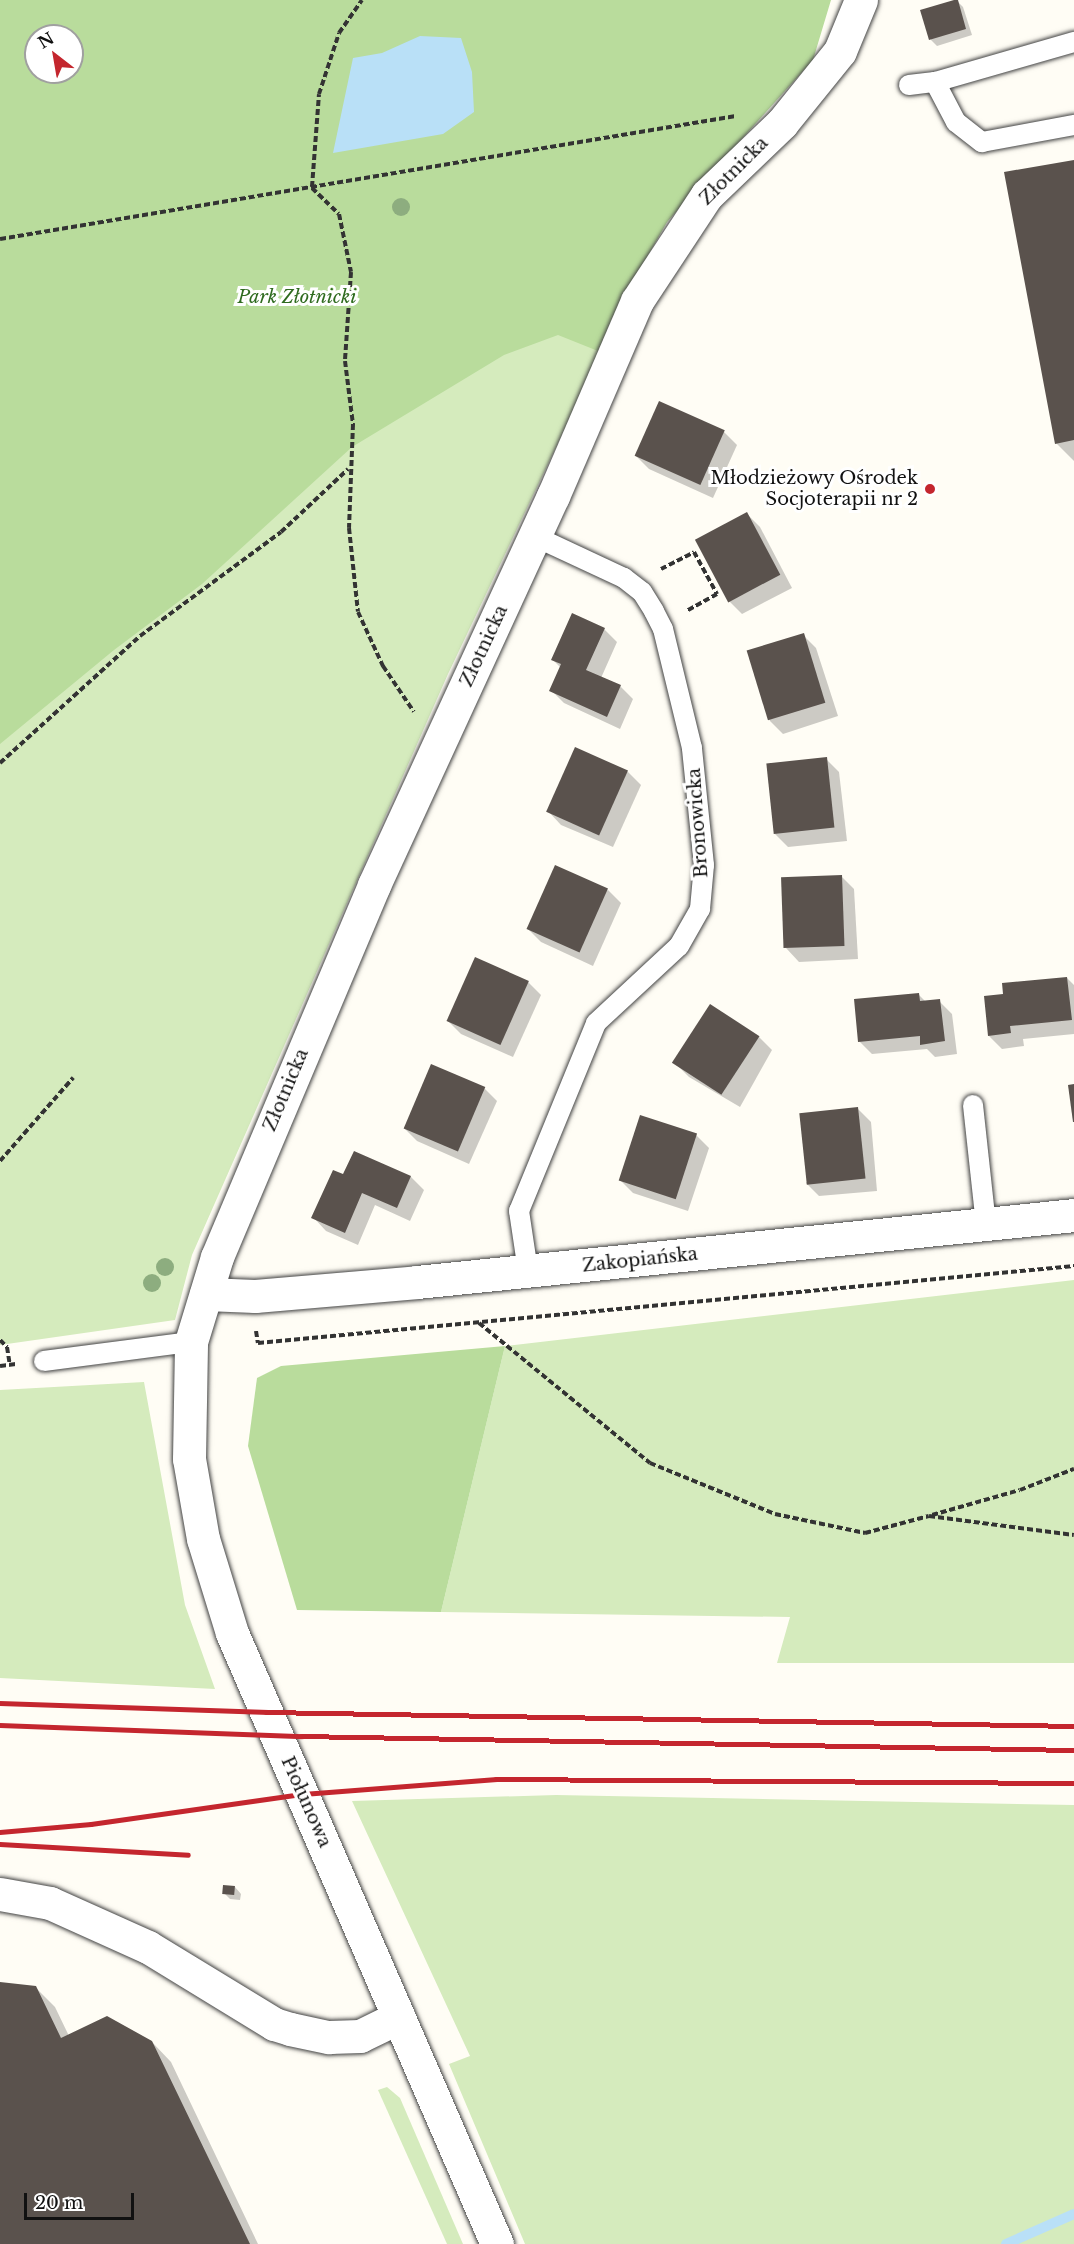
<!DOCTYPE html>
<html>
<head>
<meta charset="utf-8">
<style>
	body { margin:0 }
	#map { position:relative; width:1074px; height:2244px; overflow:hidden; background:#fffdf5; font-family:"Libre Baskerville",serif }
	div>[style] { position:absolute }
	.green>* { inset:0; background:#d5ebbd }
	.forest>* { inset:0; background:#b9dc9c }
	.water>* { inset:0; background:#b9e0f7 }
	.shadow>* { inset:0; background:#0003 }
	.stream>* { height:10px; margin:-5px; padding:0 5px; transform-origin:5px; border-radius:5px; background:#b9e0f7 }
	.building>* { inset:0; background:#5a524d; transform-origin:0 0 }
	.path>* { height:4px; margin-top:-2px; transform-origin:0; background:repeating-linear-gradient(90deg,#333 0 6px,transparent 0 9px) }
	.roads { filter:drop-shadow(0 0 2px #444) drop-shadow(0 0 2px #444) }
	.lane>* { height:20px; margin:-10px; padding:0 10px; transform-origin:10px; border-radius:10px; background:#fff }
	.street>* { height:33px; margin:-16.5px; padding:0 16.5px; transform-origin:16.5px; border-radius:16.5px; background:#fff }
	.rail>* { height:4.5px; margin:-2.25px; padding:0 2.25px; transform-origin:2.25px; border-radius:2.25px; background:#c4262e }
	.trees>* { width:18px; height:18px; margin:-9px; border-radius:50%; background:#8dad7f }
	.dots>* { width:16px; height:16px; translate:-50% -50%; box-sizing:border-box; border:3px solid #fff; border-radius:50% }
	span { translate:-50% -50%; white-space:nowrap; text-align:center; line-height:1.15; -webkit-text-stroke:6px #fff; paint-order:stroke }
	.street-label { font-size:18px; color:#111 }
	.park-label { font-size:18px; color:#2f6b1f; font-style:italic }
	.poi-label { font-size:18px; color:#111 }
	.right { translate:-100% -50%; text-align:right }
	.north { position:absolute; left:24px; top:24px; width:60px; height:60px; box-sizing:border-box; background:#fff; border:2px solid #a0a0a0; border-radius:50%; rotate:329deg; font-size:16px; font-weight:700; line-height:24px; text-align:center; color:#111 }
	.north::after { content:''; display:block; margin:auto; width:21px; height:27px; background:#c4262e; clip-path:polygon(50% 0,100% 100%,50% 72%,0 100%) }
	.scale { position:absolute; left:24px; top:2193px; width:110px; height:27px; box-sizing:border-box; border:3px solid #111; border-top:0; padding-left:8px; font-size:18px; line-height:21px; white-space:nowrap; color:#111; -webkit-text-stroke:4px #fff; paint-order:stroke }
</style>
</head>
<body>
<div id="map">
	<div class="green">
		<i style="clip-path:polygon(evenodd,0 0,831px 0,667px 222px,612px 318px,578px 401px,448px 674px,192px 1255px,175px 1320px,0 1345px,0 0,36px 36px,72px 36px,72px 72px,36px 72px,36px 36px)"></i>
		<i style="clip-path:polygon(1074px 1280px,1074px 1663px,777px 1663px,790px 1617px,441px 1612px,505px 1346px)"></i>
		<i style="clip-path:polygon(144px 1382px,185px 1605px,215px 1689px,0 1678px,0 1390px)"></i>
		<i style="clip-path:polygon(556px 1795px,1074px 1805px,1074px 2244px,525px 2244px,449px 2064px,470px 2056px,352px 1801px)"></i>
		<i style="clip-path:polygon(387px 2087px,400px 2098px,463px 2244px,447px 2244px,378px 2090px)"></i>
	</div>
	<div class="forest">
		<i style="clip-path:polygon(evenodd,0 0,831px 0,813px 60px,667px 222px,612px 318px,598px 351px,558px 335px,504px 355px,352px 447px,202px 584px,114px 650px,0 744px,0 0,36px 36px,72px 36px,72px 72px,36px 72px,36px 36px)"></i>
		<i style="clip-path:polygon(505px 1346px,441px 1612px,297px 1610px,248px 1446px,257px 1378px,281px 1366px)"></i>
	</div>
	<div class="water">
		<i style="clip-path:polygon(420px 36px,461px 38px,472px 72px,474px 112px,443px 134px,333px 153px,353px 58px,382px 53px)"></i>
	</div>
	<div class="shadow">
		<i style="clip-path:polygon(957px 1px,963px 7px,972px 35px,937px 46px,931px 40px,922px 11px)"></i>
		<i style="clip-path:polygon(1074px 161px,1074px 461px,1056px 443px)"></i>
		<i style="clip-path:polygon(724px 432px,737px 445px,713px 498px,649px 469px,636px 456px)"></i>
		<i style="clip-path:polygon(747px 514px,760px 527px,792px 588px,742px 614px,729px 601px)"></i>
		<i style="clip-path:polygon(604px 629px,617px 642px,601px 678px,620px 686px,633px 699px,620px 729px,564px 703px,551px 690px,561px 668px,553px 660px)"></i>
		<i style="clip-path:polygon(803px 635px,816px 648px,838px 716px,783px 734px,770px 721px,749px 653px)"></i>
		<i style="clip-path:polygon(576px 749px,628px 772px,641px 785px,613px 847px,561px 825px,548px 811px)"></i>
		<i style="clip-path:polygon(826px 759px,839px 772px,847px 841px,788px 847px,775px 834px)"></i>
		<i style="clip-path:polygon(841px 876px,854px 889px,858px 959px,799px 962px,786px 948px)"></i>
		<i style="clip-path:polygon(608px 890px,621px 903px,593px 966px,541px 942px,528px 929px)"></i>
		<i style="clip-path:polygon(1067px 978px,1074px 985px,1074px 1034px,1023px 1039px,1024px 1046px,1002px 1049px,989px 1036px,1005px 995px)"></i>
		<i style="clip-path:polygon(528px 982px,541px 995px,513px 1057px,461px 1034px,448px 1021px)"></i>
		<i style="clip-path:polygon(918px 994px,926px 1002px,939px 1001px,952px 1014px,957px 1054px,935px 1057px,927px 1049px,872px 1054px,859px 1041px)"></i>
		<i style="clip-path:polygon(759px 1037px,772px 1050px,740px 1107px,689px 1077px,676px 1064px)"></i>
		<i style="clip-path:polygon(484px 1088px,497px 1101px,469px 1164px,417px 1141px,404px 1128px)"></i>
		<i style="clip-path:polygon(858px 1109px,871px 1122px,877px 1191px,819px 1196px,806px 1183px)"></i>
		<i style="clip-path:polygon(696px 1135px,709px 1148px,688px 1211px,633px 1193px,620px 1180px)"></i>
		<i style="clip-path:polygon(355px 1153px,411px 1177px,424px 1190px,410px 1221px,375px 1205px,358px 1245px,326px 1231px,313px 1217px,344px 1176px)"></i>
		<i style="clip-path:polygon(235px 1887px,241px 1894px,240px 1900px,230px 1899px,224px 1893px)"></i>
		<i style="clip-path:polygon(0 1983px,35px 1987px,55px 2007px,69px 2036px,152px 2042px,171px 2062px,258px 2244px,0 2244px)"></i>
	</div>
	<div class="stream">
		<i style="left:1006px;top:2244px;width:74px;rotate:-23.8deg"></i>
	</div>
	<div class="building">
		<i style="clip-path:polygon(954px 0,958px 0,966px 29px,929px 40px,920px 10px)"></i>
		<i style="clip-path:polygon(1074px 160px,1074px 440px,1055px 444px,1004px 172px)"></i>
		<i style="left:659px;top:401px;width:72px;height:60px;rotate:24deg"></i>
		<i style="left:747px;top:512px;width:71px;height:59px;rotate:62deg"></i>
		<i style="clip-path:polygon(572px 613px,605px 628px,586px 670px,621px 685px,607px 717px,549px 691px,561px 664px,551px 660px)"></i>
		<i style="left:804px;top:633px;width:73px;height:60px;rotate:73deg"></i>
		<i style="left:575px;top:747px;width:58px;height:71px;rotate:24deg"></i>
		<i style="left:827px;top:757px;width:71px;height:61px;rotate:84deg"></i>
		<i style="left:555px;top:865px;width:58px;height:70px;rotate:24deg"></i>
		<i style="left:842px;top:875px;width:71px;height:61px;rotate:88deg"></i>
		<i style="left:475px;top:957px;width:59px;height:70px;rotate:24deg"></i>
		<i style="clip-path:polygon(1067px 977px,1072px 1020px,1010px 1026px,1011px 1033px,988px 1036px,984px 996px,1003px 994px,1002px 983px)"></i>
		<i style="clip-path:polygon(919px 993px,920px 1001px,940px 999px,945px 1041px,920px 1045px,920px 1036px,858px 1042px,854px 999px)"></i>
		<i style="left:710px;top:1004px;width:59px;height:70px;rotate:33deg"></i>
		<i style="left:431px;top:1064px;width:59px;height:70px;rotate:23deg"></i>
		<i style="clip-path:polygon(1074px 1084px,1074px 1122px,1073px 1122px,1068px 1085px)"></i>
		<i style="left:858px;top:1107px;width:72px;height:59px;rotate:84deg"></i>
		<i style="left:640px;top:1115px;width:60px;height:69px;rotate:18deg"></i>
		<i style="clip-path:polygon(354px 1151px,411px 1176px,397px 1208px,362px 1193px,345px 1233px,311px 1218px,333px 1170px,343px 1174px)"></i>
		<i style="left:223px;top:1885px;width:12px;height:9px;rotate:5deg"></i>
		<i style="clip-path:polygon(0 1982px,36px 1986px,61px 2038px,107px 2016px,152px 2041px,250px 2244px,0 2244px)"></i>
	</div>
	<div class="path">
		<i style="left:312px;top:187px;width:93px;rotate:-85.7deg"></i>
		<i style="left:319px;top:94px;width:64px;rotate:-71.8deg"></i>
		<i style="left:339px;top:33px;width:40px;rotate:-55.1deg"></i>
		<i style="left:312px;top:188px;width:37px;rotate:44deg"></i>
		<i style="left:339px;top:214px;width:59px;rotate:78.3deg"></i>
		<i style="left:351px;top:272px;width:89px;rotate:93.9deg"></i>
		<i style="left:345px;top:361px;width:64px;rotate:82.8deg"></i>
		<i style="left:353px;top:424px;width:104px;rotate:92.2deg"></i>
		<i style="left:349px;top:528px;width:84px;rotate:83.9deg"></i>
		<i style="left:358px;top:612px;width:60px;rotate:65.2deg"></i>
		<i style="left:383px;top:666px;width:55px;rotate:56deg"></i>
		<i style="left:0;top:239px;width:746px;rotate:-9.49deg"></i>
		<i style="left:661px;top:569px;width:37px;rotate:-27deg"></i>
		<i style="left:694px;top:552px;width:48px;rotate:61.3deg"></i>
		<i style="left:717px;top:594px;width:35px;rotate:151deg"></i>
		<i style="left:0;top:763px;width:189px;rotate:-42.2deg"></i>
		<i style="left:140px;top:636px;width:175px;rotate:-36.4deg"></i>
		<i style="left:281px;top:532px;width:92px;rotate:-43.2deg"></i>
		<i style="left:0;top:1161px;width:111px;rotate:-48.7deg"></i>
		<i style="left:479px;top:1323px;width:221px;rotate:39.3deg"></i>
		<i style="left:650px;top:1463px;width:135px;rotate:22.2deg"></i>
		<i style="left:775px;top:1514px;width:92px;rotate:11.9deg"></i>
		<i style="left:865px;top:1533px;width:66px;rotate:-14.9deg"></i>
		<i style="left:929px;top:1516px;width:146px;rotate:7.5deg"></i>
		<i style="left:256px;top:1331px;width:12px;rotate:81deg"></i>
		<i style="left:258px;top:1343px;width:820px;rotate:-5.39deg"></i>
		<i style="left:0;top:1340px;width:10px;rotate:45deg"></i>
		<i style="left:7px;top:1347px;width:18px;rotate:81deg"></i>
		<i style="left:0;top:1366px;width:16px;rotate:-7deg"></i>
		<i style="left:932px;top:1515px;width:91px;rotate:-15.9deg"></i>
		<i style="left:1020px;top:1490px;width:58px;rotate:-21.3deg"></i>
	</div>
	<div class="roads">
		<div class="lane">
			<i style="left:935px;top:82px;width:45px;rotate:62.3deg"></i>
			<i style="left:956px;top:122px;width:33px;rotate:38deg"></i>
			<i style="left:982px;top:142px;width:94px;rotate:-10.5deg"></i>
			<i style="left:909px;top:85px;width:26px;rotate:-7deg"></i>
			<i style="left:935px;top:82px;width:145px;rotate:-16.1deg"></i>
			<i style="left:973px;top:1105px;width:120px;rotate:83.8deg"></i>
			<i style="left:528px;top:1271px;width:61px;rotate:-98.5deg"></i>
			<i style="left:519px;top:1211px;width:203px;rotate:-67.7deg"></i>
			<i style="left:596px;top:1023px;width:113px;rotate:-42.9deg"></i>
			<i style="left:679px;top:946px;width:43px;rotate:-60.4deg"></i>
			<i style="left:700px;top:909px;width:44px;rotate:-84.8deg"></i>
			<i style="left:704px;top:865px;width:118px;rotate:-95.9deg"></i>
			<i style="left:692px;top:748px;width:122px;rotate:-103.7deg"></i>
			<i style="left:663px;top:629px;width:20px;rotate:-117deg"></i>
			<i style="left:654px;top:611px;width:22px;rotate:-122deg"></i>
			<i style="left:642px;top:592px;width:23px;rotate:-142deg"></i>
			<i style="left:624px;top:578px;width:99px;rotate:-155deg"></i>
			<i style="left:44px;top:1361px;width:148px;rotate:-7.4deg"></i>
		</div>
		<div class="street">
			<i style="left:206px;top:1294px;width:49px;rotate:2.3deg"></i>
			<i style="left:255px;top:1296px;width:163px;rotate:-4.9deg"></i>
			<i style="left:417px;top:1282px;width:660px;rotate:-5.82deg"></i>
			<i style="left:0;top:1894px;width:51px;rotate:10.2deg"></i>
			<i style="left:50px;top:1903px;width:107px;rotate:24.2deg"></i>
			<i style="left:148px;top:1947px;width:148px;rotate:31.4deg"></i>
			<i style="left:274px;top:2024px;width:17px;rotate:17deg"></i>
			<i style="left:290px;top:2029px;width:40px;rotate:12deg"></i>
			<i style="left:329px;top:2037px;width:31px;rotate:-2deg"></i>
			<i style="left:360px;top:2036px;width:43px;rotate:-26deg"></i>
			<i style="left:497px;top:2244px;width:666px;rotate:-113.45deg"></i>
			<i style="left:232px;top:1633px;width:98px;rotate:-107.1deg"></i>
			<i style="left:203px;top:1539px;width:81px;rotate:-99.9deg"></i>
			<i style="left:189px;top:1459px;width:117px;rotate:-89deg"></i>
			<i style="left:191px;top:1342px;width:89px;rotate:-73deg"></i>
			<i style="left:217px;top:1257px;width:404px;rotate:-67.1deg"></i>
			<i style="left:374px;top:885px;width:428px;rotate:-65.3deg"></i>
			<i style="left:553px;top:496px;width:212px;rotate:-66.7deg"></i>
			<i style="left:637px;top:301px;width:127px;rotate:-56.6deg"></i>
			<i style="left:707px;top:195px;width:104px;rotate:-43.8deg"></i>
			<i style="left:782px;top:123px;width:92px;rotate:-51.1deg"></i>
			<i style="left:840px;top:51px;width:55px;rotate:-67.6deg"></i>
		</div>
	</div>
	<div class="rail">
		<i style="left:0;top:1703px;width:266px;rotate:1.9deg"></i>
		<i style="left:266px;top:1712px;width:808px;rotate:0.99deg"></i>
		<i style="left:0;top:1725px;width:301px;rotate:2.1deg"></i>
		<i style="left:301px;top:1736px;width:773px;rotate:1.04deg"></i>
		<i style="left:0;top:1832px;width:91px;rotate:-5deg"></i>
		<i style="left:91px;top:1824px;width:214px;rotate:-8.1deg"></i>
		<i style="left:303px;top:1794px;width:194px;rotate:-4.4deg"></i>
		<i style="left:496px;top:1779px;width:578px;rotate:0.4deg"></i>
		<i style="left:0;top:1844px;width:188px;rotate:3.3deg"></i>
	</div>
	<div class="trees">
		<i style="left:401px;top:207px"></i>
		<i style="left:165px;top:1267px"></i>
		<i style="left:152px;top:1283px"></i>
	</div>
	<div class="dots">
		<i style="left:930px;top:489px;background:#c4262e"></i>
	</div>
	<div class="street-label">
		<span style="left:734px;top:171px;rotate:-45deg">Złotnicka</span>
		<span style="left:484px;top:646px;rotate:-65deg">Złotnicka</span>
		<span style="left:698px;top:823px;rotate:-94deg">Bronowicka</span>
		<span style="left:286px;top:1090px;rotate:-67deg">Złotnicka</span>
		<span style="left:640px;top:1260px;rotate:-6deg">Zakopiańska</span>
		<span style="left:306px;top:1802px;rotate:66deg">Piołunowa</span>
	</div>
	<div class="park-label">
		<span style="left:297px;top:297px">Park Złotnicki</span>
	</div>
	<div class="poi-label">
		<span class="right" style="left:918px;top:489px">Młodzieżowy Ośrodek<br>Socjoterapii nr 2</span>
	</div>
	<div class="north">N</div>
	<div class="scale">20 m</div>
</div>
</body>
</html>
